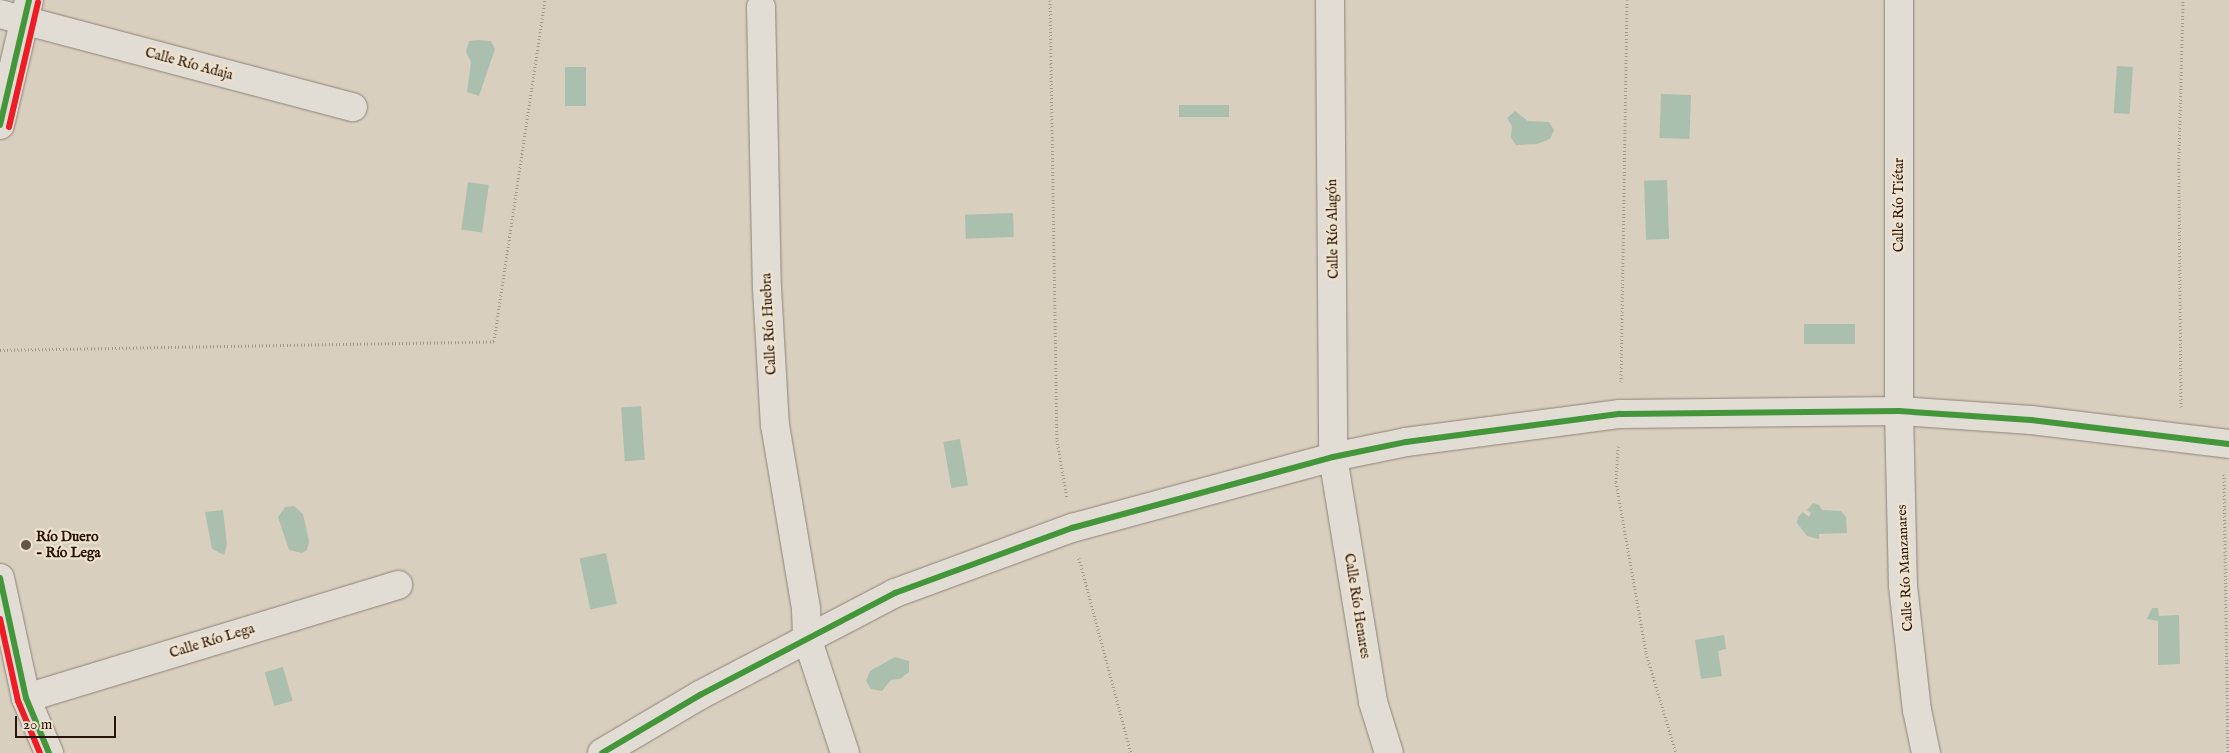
<!DOCTYPE html>
<html>
<head>
<meta charset="utf-8">
<style>
	body { margin:0 }
	#map { position:relative; width:2229px; height:753px; overflow:hidden; background:#d9cfbe; font-family:"IM FELL English",serif }
	div>[style] { position:absolute }
	.water>* { inset:0; background:#abbfae; transform-origin:0 0 }
	.path>* { height:3px; margin-top:-1.5px; transform-origin:0; background:repeating-linear-gradient(90deg,#9f9992 0 1px,transparent 0 3.5px) }
	.roads { filter:drop-shadow(0 0 1px #8c8379) drop-shadow(0 0 1px #8c8379) }
	.minor>* { height:28px; margin:-14px; padding:0 14px; transform-origin:14px; border-radius:14px; background:#e2ddd4 }
	.bus-1>* { height:6px; margin:-3px; padding:0 3px; transform-origin:3px; border-radius:3px; background:#44963b }
	.bus-2>* { height:6px; margin:-3px; padding:0 3px; transform-origin:3px; border-radius:3px; background:#ee1c25 }
	.dots>* { width:14px; height:14px; translate:-50% -50%; box-sizing:border-box; border:2px solid #eee2cd; border-radius:50% }
	span { translate:-50% -50%; white-space:nowrap; text-align:center; line-height:1.15; -webkit-text-stroke:4.5px #eee2cd; paint-order:stroke }
	.street-label { font-size:14px; color:#2a130a }
	.poi-label { font-size:14px; color:#2a130a; font-weight:700 }
	.left { translate:0 -50%; text-align:left }
	.scale { position:absolute; left:15px; top:716px; width:101px; height:22px; box-sizing:border-box; border:2px solid #2a130a; border-top:0; padding-left:6px; font-size:15px; line-height:18px; white-space:nowrap; color:#2a130a; -webkit-text-stroke:4px #eee2cd; paint-order:stroke }
</style>
</head>
<body>
<div id="map">
	<div class="water">
		<i style="clip-path:polygon(478px 40px,491px 41px,495px 49px,479px 96px,467px 92px,471px 62px,466px 52px,469px 41px)"></i>
		<i style="left:2117px;top:66px;width:16px;height:47px;rotate:4deg"></i>
		<i style="left:565px;top:67px;width:21px;height:39px"></i>
		<i style="left:1661px;top:94px;width:30px;height:44px;rotate:2deg"></i>
		<i style="left:1229px;top:105px;width:12px;height:50px;rotate:90deg"></i>
		<i style="clip-path:polygon(1515px 111px,1528px 121px,1549px 122px,1554px 130px,1550px 139px,1537px 144px,1516px 145px,1511px 138px,1512px 126px,1507px 118px)"></i>
		<i style="left:1667px;top:180px;width:59px;height:23px;rotate:88deg"></i>
		<i style="left:468px;top:182px;width:21px;height:48px;rotate:8deg"></i>
		<i style="left:1013px;top:213px;width:24px;height:48px;rotate:88deg"></i>
		<i style="left:1855px;top:324px;width:20px;height:51px;rotate:90deg"></i>
		<i style="left:641px;top:406px;width:54px;height:20px;rotate:86deg"></i>
		<i style="left:960px;top:439px;width:47px;height:17px;rotate:80deg"></i>
		<i style="clip-path:polygon(1813px 503px,1819px 505px,1822px 510px,1841px 511px,1846px 517px,1847px 533px,1819px 534px,1819px 539px,1807px 536px,1797px 523px,1798px 517px,1803px 512px,1809px 517px,1811px 513px,1807px 510px)"></i>
		<i style="clip-path:polygon(294px 506px,303px 514px,309px 541px,307px 550px,302px 553px,289px 550px,278px 517px,285px 507px)"></i>
		<i style="clip-path:polygon(223px 510px,227px 545px,224px 555px,212px 549px,205px 512px)"></i>
		<i style="left:606px;top:553px;width:52px;height:27px;rotate:78deg"></i>
		<i style="clip-path:polygon(2152px 608px,2158px 608px,2159px 616px,2179px 615px,2180px 664px,2158px 665px,2158px 621px,2147px 619px)"></i>
		<i style="clip-path:polygon(1724px 635px,1726px 649px,1718px 651px,1722px 676px,1701px 679px,1695px 640px)"></i>
		<i style="clip-path:polygon(895px 657px,909px 661px,909px 672px,900px 679px,891px 680px,882px 691px,871px 689px,866px 681px,870px 671px)"></i>
		<i style="left:283px;top:667px;width:35px;height:19px;rotate:74deg"></i>
	</div>
	<div class="path">
		<i style="left:1050px;top:0;width:440px;rotate:89.1deg"></i>
		<i style="left:1057px;top:440px;width:59px;rotate:80.2deg"></i>
		<i style="left:0;top:350px;width:494px;rotate:-1deg"></i>
		<i style="left:494px;top:341px;width:345px;rotate:-81.5deg"></i>
		<i style="left:1621px;top:382px;width:382px;rotate:-89.1deg"></i>
		<i style="left:2181px;top:407px;width:251px;rotate:-90.5deg"></i>
		<i style="left:2179px;top:156px;width:156px;rotate:-88.5deg"></i>
		<i style="left:1618px;top:446px;width:36px;rotate:93deg"></i>
		<i style="left:1616px;top:482px;width:174px;rotate:80deg"></i>
		<i style="left:1646px;top:653px;width:104px;rotate:73.3deg"></i>
		<i style="left:2224px;top:474px;width:279px;rotate:89.2deg"></i>
		<i style="left:1079px;top:558px;width:202px;rotate:75.1deg"></i>
	</div>
	<div class="roads">
		<div class="minor">
			<i style="left:1330px;top:0;width:457px;rotate:89.6deg"></i>
			<i style="left:1333px;top:457px;width:248px;rotate:80.7deg"></i>
			<i style="left:1373px;top:702px;width:53px;rotate:72.6deg"></i>
			<i style="left:1899px;top:0;width:411px;rotate:90deg"></i>
			<i style="left:1899px;top:411px;width:175px;rotate:88.7deg"></i>
			<i style="left:1903px;top:586px;width:125px;rotate:83.6deg"></i>
			<i style="left:1917px;top:710px;width:44px;rotate:78.2deg"></i>
			<i style="left:761px;top:7px;width:281px;rotate:88.8deg"></i>
			<i style="left:767px;top:288px;width:137px;rotate:86.7deg"></i>
			<i style="left:775px;top:425px;width:187px;rotate:80.4deg"></i>
			<i style="left:806px;top:609px;width:29px;rotate:88deg"></i>
			<i style="left:807px;top:638px;width:121px;rotate:71.7deg"></i>
			<i style="left:0;top:14px;width:365px;rotate:14.8deg"></i>
			<i style="left:0;top:125px;width:128px;rotate:-76.9deg"></i>
			<i style="left:0;top:578px;width:123px;rotate:77.8deg"></i>
			<i style="left:26px;top:698px;width:60px;rotate:67.3deg"></i>
			<i style="left:26px;top:698px;width:389px;rotate:-16.9deg"></i>
			<i style="left:602px;top:753px;width:114px;rotate:-30.6deg"></i>
			<i style="left:700px;top:695px;width:220px;rotate:-27.6deg"></i>
			<i style="left:895px;top:593px;width:189px;rotate:-20.2deg"></i>
			<i style="left:1072px;top:528px;width:270px;rotate:-15.2deg"></i>
			<i style="left:1333px;top:457px;width:75px;rotate:-11.6deg"></i>
			<i style="left:1406px;top:442px;width:216px;rotate:-7.5deg"></i>
			<i style="left:1620px;top:414px;width:279px;rotate:-0.6deg"></i>
			<i style="left:1899px;top:411px;width:132px;rotate:3.9deg"></i>
			<i style="left:2031px;top:420px;width:199px;rotate:6.9deg"></i>
		</div>
	</div>
	<div class="bus-1">
		<i style="left:0;top:125px;width:128px;rotate:-76.9deg"></i>
		<i style="left:0;top:578px;width:123px;rotate:77.8deg"></i>
		<i style="left:26px;top:698px;width:60px;rotate:67.3deg"></i>
		<i style="left:602px;top:753px;width:114px;rotate:-30.6deg"></i>
		<i style="left:700px;top:695px;width:220px;rotate:-27.6deg"></i>
		<i style="left:895px;top:593px;width:189px;rotate:-20.2deg"></i>
		<i style="left:1072px;top:528px;width:270px;rotate:-15.2deg"></i>
		<i style="left:1333px;top:457px;width:75px;rotate:-11.6deg"></i>
		<i style="left:1406px;top:442px;width:216px;rotate:-7.5deg"></i>
		<i style="left:1620px;top:414px;width:279px;rotate:-0.6deg"></i>
		<i style="left:1899px;top:411px;width:132px;rotate:3.9deg"></i>
		<i style="left:2031px;top:420px;width:199px;rotate:6.9deg"></i>
	</div>
	<div class="bus-2">
		<i style="left:9px;top:127px;width:128px;rotate:-76.9deg"></i>
		<i style="left:0;top:619px;width:84px;rotate:77.6deg"></i>
		<i style="left:18px;top:701px;width:56px;rotate:67.1deg"></i>
	</div>
	<div class="dots">
		<i style="left:26px;top:545px;background:#675549"></i>
	</div>
	<div class="street-label">
		<span style="left:189px;top:64px;rotate:15deg">Calle Río Adaja</span>
		<span style="left:1899px;top:205px;rotate:-90deg">Calle Río Tiétar</span>
		<span style="left:1333px;top:229px;rotate:-91deg">Calle Río Alagón</span>
		<span style="left:769px;top:324px;rotate:-93deg">Calle Río Huebra</span>
		<span style="left:1905px;top:568px;rotate:-93deg">Calle Río Manzanares</span>
		<span style="left:1357px;top:606px;rotate:81deg">Calle Río Henares</span>
		<span style="left:212px;top:641px;rotate:-17deg">Calle Río Lega</span>
	</div>
	<div class="poi-label">
		<span class="left" style="left:36px;top:545px">Río Duero<br>- Río Lega</span>
	</div>
	<div class="scale">20 m</div>
</div>
</body>
</html>
